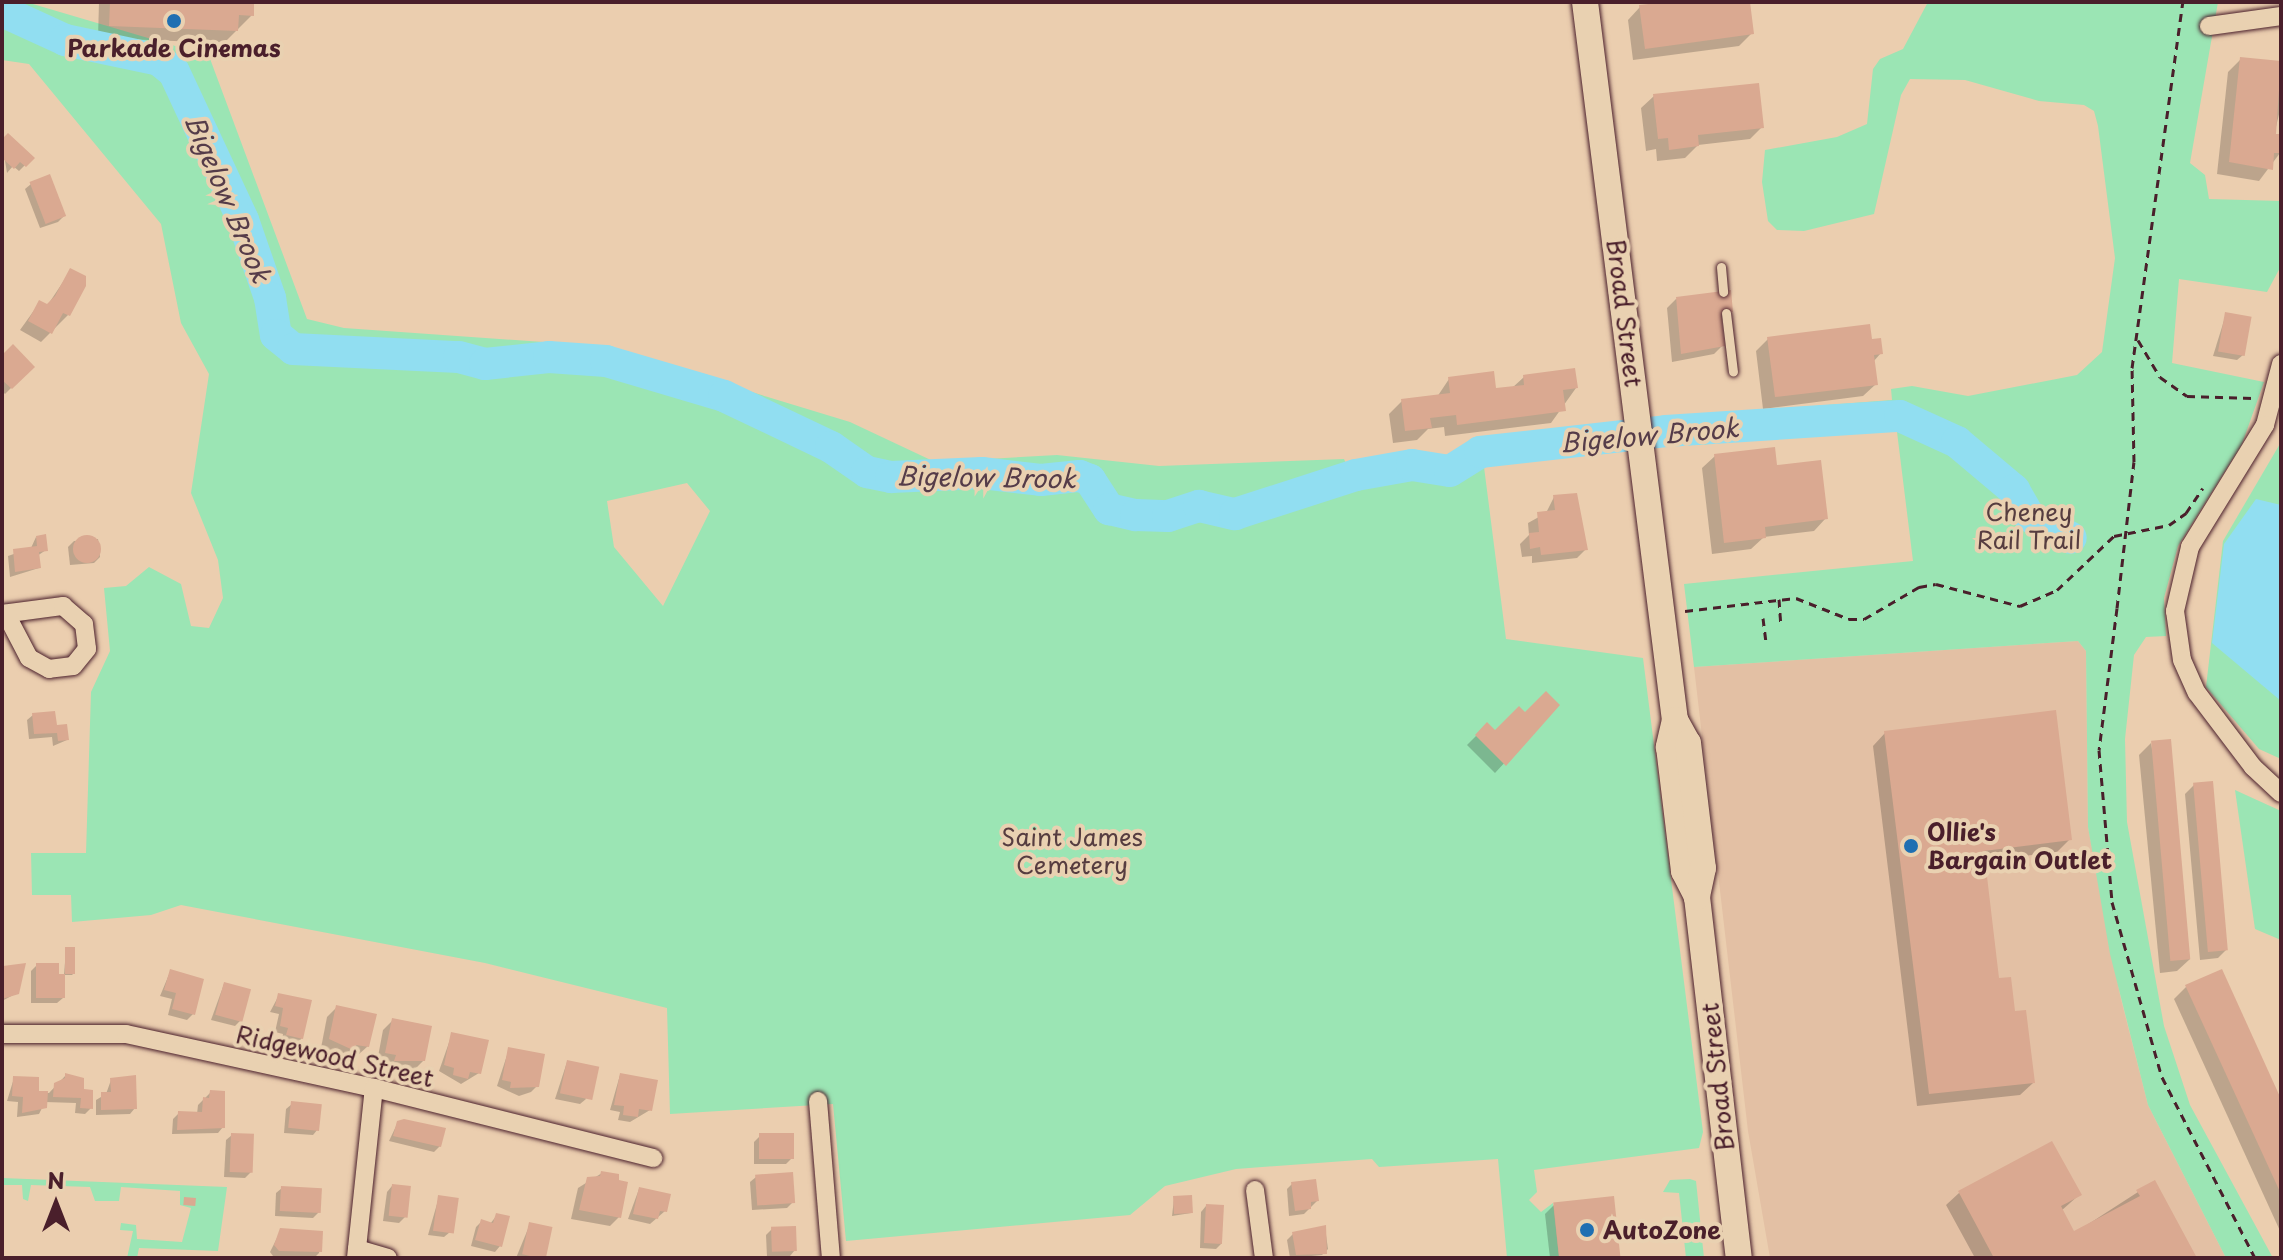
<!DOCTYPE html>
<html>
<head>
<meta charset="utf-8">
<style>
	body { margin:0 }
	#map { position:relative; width:2283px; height:1260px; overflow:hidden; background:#ebceaf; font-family:"Playpen Sans",sans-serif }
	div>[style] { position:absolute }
	.built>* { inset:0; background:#e3c0a4 }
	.green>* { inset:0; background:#9be5b4 }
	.water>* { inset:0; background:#91def1 }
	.shadow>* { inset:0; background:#0003 }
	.river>* { height:32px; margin:-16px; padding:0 16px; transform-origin:16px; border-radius:16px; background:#91def1 }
	.building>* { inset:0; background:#daa991; transform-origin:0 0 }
	.round { border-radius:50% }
	.path>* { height:3px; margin-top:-1.5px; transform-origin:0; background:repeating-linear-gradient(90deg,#4a1f2b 0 8px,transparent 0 14px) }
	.roads { filter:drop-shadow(0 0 2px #4a1f2b) drop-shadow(0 0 2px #4a1f2b) }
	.lane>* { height:9px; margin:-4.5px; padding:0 4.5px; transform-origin:4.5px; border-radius:4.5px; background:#e9d1b1 }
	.street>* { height:18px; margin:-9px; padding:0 9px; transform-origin:9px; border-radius:9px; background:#e9d1b1 }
	.secondary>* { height:26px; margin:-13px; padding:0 13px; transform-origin:13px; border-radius:13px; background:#e9d1b1 }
	.path-bridge>* { height:3px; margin-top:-1.5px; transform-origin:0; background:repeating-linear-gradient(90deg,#4a1f2b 0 8px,transparent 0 14px) }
	.dots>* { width:22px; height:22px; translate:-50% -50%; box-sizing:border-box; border:4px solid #e9d1b1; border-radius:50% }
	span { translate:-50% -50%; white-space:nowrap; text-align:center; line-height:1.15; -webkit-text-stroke:8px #e9d1b1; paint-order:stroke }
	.poi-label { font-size:24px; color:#4a1f2b; font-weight:700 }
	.left { translate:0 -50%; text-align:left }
	.street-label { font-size:24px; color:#4a1f2b }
	.park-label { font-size:24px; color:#563d40 }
	.water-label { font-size:26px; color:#553c49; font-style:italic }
	.frame { position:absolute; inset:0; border:4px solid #4a1f2b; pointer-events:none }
	.north { position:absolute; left:16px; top:1164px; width:80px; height:80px; -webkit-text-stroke:6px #e9d1b1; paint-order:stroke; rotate:0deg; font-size:22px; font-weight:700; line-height:32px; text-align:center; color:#4a1f2b }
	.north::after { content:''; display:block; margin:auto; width:28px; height:36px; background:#4a1f2b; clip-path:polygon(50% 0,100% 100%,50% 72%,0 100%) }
</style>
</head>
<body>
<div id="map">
	<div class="built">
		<i style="clip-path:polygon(2078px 641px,2086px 651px,2088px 827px,2120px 995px,2148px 1105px,2226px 1258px,1770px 1258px,1748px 1131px,1694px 667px)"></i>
	</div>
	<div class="green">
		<i style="clip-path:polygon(evenodd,2px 2px,26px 2px,209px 56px,307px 319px,344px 328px,600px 346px,850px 422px,935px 462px,1057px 455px,1159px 466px,1344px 459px,1351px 475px,1483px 459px,1506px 639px,1643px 658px,1703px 1132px,1699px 1148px,1534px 1170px,1537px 1192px,1529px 1200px,1541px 1212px,1553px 1203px,1559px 1258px,1507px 1258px,1498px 1159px,1379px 1167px,1372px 1159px,1236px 1169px,1165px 1186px,1130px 1215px,846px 1241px,833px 1104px,670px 1114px,667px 1008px,485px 963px,181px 905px,151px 915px,72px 922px,71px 895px,32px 895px,31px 853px,86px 853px,91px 692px,110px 651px,104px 588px,126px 586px,149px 567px,181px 584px,191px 626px,209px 628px,223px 598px,218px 560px,191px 493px,209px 374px,181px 323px,161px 224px,29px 64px,2px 60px,2px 2px,687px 483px,710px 511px,663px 606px,614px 547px,607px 501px,687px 483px)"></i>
		<i style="clip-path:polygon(1928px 2px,2218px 2px,2190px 163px,2205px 175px,2209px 199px,2281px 201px,2281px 266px,2267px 292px,2179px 279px,2172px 363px,2264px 382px,2242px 444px,2178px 546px,2164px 598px,2166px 636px,2146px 637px,2134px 655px,2125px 739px,2127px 822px,2164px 1026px,2190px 1105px,2273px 1258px,2226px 1258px,2148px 1105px,2110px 954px,2088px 827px,2086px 651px,2078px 641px,1694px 667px,1684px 584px,1913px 561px,1897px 432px,1824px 431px,1700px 445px,1692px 441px,1683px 424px,1685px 416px,1892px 400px,1891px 389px,1912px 386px,1968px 396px,2077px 375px,2102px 352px,2115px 258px,2098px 126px,2094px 111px,2084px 105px,2039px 101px,1965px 80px,1910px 79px,1901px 95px,1874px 214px,1804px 231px,1777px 230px,1768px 221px,1762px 182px,1765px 150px,1837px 137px,1867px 124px,1873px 69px,1880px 59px,1903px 49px)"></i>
		<i style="clip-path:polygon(2281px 442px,2281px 759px,2259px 749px,2206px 687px,2223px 541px)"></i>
		<i style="clip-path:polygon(2235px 790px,2281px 811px,2281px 940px,2255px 929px)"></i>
		<i style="clip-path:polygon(2px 1178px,227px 1187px,218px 1251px,139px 1248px,137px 1258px,127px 1258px,133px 1231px,120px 1230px,121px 1223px,136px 1225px,137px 1239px,182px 1242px,191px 1208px,180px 1205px,180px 1191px,121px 1187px,119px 1201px,95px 1201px,90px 1187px,31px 1185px,28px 1201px,23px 1199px,22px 1185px,2px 1185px)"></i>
		<i style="clip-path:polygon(1690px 1179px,1696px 1181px,1704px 1258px,1686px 1258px,1679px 1193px,1663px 1192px,1670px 1180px)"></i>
	</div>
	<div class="water">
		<i style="clip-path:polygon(2256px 499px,2281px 505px,2281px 701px,2212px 643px,2224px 544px)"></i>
	</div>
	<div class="shadow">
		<i style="clip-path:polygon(99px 2px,252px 2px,252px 15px,224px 43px,98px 38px)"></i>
		<i style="clip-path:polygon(1684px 2px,1748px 2px,1752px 33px,1739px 46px,1633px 60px,1628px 20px,1640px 7px)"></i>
		<i style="clip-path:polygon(2240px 60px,2281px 63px,2281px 106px,2274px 135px,2281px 136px,2280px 153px,2259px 181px,2217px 174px,2228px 72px)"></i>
		<i style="clip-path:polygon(1654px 96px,1762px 127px,1750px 139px,1698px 145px,1685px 158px,1657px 161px,1656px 149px,1646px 151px,1641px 108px)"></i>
		<i style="clip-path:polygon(2px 142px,32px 158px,19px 171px,13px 166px,7px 173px)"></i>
		<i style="clip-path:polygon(31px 184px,64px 216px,58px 222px,40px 228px,25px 189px)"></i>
		<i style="clip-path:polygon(71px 270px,84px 277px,68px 315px,41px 342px,20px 330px,40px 302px,47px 306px)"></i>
		<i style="clip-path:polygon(1676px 299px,1731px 312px,1722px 321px,1723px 345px,1714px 354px,1672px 362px,1667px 308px)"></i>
		<i style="clip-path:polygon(2226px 314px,2243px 355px,2237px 360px,2213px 356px)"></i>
		<i style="clip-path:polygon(1768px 339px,1871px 341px,1881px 353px,1873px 362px,1876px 384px,1863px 396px,1763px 409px,1756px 351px)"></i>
		<i style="clip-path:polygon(2px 358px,32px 367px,5px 394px,2px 391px)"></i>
		<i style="clip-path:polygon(1524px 377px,1576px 388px,1551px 423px,1445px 436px,1444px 427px,1428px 429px,1417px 440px,1393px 443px,1389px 414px,1402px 401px,1437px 397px,1449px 379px,1495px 390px,1512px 388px)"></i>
		<i style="clip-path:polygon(1715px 456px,1775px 467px,1826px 518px,1814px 531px,1764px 537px,1751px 549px,1712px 554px,1702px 468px)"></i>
		<i style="clip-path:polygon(1554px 497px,1586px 549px,1577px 558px,1532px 563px,1532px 556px,1522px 557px,1520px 544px,1529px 535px,1528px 523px,1546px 513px)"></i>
		<i style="clip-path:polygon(36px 537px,46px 550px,37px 556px,39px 568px,10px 577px,8px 556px,31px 548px)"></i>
		<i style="clip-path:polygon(98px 539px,100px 557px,94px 563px,70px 565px,68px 547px,74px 541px)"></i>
		<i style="clip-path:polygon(1558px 705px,1495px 773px,1467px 745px,1487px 725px,1495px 733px,1525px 715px)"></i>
		<i style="clip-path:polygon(33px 715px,55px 727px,67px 740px,53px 746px,52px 737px,29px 739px,27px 720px)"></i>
		<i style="clip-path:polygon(1885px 733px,2070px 839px,2057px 852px,1983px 861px,1998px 981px,2033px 1083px,2020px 1095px,1917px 1106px,1873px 746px)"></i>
		<i style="clip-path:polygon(2151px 743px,2190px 959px,2177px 971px,2160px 973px,2139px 755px)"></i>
		<i style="clip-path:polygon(2194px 785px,2227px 949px,2218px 958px,2200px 960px,2185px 794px)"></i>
		<i style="clip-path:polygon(66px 949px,74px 973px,72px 975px,64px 975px)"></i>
		<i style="clip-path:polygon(37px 965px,63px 998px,57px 1003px,31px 1003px,31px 971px)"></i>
		<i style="clip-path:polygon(4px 968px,17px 993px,2px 1001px,2px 970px)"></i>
		<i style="clip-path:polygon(170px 972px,193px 1014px,187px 1020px,168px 1015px,172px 999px,160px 996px)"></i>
		<i style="clip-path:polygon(224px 984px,241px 1020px,235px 1026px,211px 1020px)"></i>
		<i style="clip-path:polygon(2187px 986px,2281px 1104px,2281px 1233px,2174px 999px)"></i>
		<i style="clip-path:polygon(279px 995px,302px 1038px,296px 1044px,282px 1041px,283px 1034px,275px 1032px,279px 1014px,270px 1012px)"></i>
		<i style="clip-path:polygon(336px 1008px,368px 1046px,358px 1055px,344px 1059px,321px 1048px,327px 1017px)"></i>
		<i style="clip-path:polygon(393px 1020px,424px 1060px,414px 1070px,387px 1070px,388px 1064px,377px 1062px,383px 1030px)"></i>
		<i style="clip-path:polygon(452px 1034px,479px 1073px,461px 1084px,439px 1071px)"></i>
		<i style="clip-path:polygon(509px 1049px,537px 1086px,531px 1092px,519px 1096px,497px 1086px)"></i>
		<i style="clip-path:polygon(567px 1062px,586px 1099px,580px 1104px,555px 1099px)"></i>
		<i style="clip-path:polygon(66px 1075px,91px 1108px,85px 1114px,75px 1113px,76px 1103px,45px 1102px,39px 1114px,17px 1117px,18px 1102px,7px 1101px,14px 1078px,36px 1092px,49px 1093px)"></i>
		<i style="clip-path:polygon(620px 1075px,650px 1110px,630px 1122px,618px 1120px,620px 1112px,610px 1110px)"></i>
		<i style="clip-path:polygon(111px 1080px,135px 1108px,130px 1114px,96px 1115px,96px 1100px,106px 1094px)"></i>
		<i style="clip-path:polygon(211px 1092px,223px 1127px,218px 1133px,172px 1134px,173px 1119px,179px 1113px,197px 1114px,198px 1105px)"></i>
		<i style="clip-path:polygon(292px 1104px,318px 1129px,313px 1135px,284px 1133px,286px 1109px)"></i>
		<i style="clip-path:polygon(398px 1122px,440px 1146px,434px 1152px,389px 1141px)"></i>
		<i style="clip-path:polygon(232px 1135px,251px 1172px,245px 1178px,224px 1177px,226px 1140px)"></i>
		<i style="clip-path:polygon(760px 1136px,792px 1158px,786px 1164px,754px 1164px,754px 1142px)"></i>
		<i style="clip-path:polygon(2051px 1143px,2079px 1195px,2061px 1211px,2073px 1234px,2138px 1192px,2196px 1258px,1975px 1258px,1946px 1205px,1959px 1193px)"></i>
		<i style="clip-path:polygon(602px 1173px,616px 1182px,619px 1217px,610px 1226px,571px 1219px,578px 1188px)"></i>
		<i style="clip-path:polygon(756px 1177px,793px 1202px,787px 1208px,752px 1210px,750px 1182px)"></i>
		<i style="clip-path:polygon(1292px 1184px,1317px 1201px,1304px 1214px,1289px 1216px,1287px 1189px)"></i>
		<i style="clip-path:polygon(392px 1186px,405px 1217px,399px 1223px,383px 1221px,387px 1192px)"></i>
		<i style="clip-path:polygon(282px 1188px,319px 1212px,313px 1218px,275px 1216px,276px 1193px)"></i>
		<i style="clip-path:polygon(639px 1189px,665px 1211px,650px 1224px,628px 1219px)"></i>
		<i style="clip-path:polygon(439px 1197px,450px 1232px,444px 1237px,428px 1235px)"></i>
		<i style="clip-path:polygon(1174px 1199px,1191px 1213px,1172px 1216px)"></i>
		<i style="clip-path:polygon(1554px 1205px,1619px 1258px,1550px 1258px,1545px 1214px)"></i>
		<i style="clip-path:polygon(1206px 1206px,1222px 1243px,1216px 1249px,1200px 1248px,1201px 1212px)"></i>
		<i style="clip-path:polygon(497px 1215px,500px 1246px,495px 1252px,471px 1246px,476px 1227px,482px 1221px,490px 1224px)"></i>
		<i style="clip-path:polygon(530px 1224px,549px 1229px,542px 1258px,516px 1258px)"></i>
		<i style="clip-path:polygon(1325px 1228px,1328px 1249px,1322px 1255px,1290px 1258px,1287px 1240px,1293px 1234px)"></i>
		<i style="clip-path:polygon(772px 1229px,795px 1250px,790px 1256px,767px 1257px,766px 1235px)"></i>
		<i style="clip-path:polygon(281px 1230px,321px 1233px,319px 1253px,314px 1258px,273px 1256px,270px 1252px)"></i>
	</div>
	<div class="river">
		<i style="left:2px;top:11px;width:69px;rotate:24.7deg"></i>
		<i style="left:65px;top:40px;width:96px;rotate:12deg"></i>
		<i style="left:159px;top:60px;width:19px;rotate:39deg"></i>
		<i style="left:174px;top:72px;width:163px;rotate:65deg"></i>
		<i style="left:243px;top:220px;width:83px;rotate:70.9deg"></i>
		<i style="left:270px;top:298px;width:37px;rotate:81deg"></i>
		<i style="left:276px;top:335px;width:22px;rotate:39deg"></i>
		<i style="left:293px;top:349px;width:166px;rotate:2.8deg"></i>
		<i style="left:459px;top:357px;width:27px;rotate:15deg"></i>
		<i style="left:485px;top:364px;width:64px;rotate:-6.2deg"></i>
		<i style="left:549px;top:357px;width:57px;rotate:4deg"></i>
		<i style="left:606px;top:361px;width:123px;rotate:16.5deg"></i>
		<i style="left:724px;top:396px;width:119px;rotate:25.5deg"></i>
		<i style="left:831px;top:447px;width:44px;rotate:34.8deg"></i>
		<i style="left:867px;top:472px;width:25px;rotate:12deg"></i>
		<i style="left:891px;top:477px;width:91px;rotate:-2.5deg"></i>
		<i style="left:982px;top:473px;width:59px;rotate:6.8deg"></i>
		<i style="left:1041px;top:480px;width:39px;rotate:-6deg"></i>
		<i style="left:1080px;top:476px;width:11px;rotate:22deg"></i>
		<i style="left:1090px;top:480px;width:35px;rotate:57deg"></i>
		<i style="left:1109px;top:509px;width:28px;rotate:13deg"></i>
		<i style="left:1136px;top:515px;width:32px;rotate:2deg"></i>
		<i style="left:1168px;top:516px;width:33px;rotate:-18deg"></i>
		<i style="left:1199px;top:506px;width:37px;rotate:13deg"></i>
		<i style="left:1235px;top:514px;width:127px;rotate:-17.9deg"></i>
		<i style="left:1356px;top:475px;width:57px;rotate:-10.1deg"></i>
		<i style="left:1412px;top:465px;width:38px;rotate:9deg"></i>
		<i style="left:1450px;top:471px;width:36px;rotate:-32deg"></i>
		<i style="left:1480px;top:452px;width:187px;rotate:-6.4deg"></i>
		<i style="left:1666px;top:431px;width:234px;rotate:-3.7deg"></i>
		<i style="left:1900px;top:416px;width:63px;rotate:24.5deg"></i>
		<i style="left:1957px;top:442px;width:75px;rotate:40.1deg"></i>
		<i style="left:2014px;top:490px;width:30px;rotate:60deg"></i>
		<i style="left:2029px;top:516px;width:47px;rotate:27.6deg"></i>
	</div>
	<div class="building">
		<i style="clip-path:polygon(110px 2px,254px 2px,254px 16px,239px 15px,238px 31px,109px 26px)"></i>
		<i style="clip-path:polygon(1667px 2px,1750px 2px,1754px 34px,1645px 49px,1639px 5px)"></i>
		<i style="clip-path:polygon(2240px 57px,2281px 61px,2276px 134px,2281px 134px,2281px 153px,2274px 153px,2273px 170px,2229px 162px)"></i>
		<i style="clip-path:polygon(1759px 83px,1764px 128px,1698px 135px,1699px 146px,1669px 150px,1668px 138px,1658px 139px,1653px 94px)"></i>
		<i style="clip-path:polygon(8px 133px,35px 158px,26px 167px,20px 162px,14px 169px,2px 158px,2px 139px)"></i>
		<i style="left:50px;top:174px;width:45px;height:22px;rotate:69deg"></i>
		<i style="clip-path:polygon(70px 268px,86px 276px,86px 286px,70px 316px,63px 313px,52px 334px,28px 321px,39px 300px,47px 304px,55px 296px)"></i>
		<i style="clip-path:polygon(1731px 290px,1733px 312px,1721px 314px,1725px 346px,1681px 354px,1676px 297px)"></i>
		<i style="left:2225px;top:312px;width:27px;height:40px;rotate:10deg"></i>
		<i style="clip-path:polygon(1870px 324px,1872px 339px,1881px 338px,1883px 354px,1874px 355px,1878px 385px,1775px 397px,1767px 337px)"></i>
		<i style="clip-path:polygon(13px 344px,35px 367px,12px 389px,2px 380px,2px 355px)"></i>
		<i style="clip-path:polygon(1575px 368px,1578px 388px,1563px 390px,1566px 411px,1457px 425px,1456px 415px,1430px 418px,1432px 428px,1405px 431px,1401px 399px,1450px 393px,1448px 377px,1494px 371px,1496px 388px,1524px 385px,1523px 375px)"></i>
		<i style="clip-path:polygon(1775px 447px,1777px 465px,1821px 460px,1828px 519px,1765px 527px,1766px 538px,1724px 543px,1714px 454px)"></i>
		<i style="clip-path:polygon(1577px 493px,1588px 550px,1541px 555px,1540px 547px,1530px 549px,1529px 533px,1539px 532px,1537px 512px,1555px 510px,1553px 495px)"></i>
		<i style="clip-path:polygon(46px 534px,48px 551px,39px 552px,41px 568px,15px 572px,13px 549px,37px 546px,36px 536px)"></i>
		<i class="round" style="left:73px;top:535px;width:28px;height:28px"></i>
		<i style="clip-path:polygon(1546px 691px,1560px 705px,1506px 766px,1475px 735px,1487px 722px,1495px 730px,1519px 706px,1525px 712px)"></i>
		<i style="clip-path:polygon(2056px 710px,2072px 840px,1984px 851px,1999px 978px,2011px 977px,2015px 1011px,2026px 1010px,2035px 1083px,1929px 1094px,1884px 731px)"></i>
		<i style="clip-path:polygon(55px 711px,57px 725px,67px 724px,69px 740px,58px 741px,57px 733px,34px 734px,32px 713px)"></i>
		<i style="left:2171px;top:739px;width:221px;height:20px;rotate:85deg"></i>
		<i style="left:2213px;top:781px;width:170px;height:20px;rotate:85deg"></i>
		<i style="left:65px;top:947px;width:10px;height:27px"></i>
		<i style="clip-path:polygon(26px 963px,19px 994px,2px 999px,3px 966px)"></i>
		<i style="clip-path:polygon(36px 963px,59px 963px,59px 974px,65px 974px,65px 998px,36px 998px)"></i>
		<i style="clip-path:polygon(170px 969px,204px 979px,195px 1015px,172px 1009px,176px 993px,164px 990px)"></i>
		<i style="clip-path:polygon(2222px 969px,2281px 1099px,2281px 1194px,2185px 985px)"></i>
		<i style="left:224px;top:982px;width:28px;height:34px;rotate:15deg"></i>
		<i style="clip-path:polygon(278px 993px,312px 1000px,303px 1039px,286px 1035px,288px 1028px,280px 1026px,283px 1008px,275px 1006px)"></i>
		<i style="clip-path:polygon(336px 1005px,377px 1014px,369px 1047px,356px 1045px,355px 1051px,329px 1039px)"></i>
		<i style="clip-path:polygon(392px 1018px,432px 1026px,425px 1061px,394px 1061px,396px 1055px,385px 1053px)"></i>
		<i style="clip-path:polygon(451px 1032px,489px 1040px,481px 1074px,470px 1072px,468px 1079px,453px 1075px,454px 1068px,444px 1065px)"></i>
		<i style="clip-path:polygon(508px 1047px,545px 1054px,539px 1087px,510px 1088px,511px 1082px,502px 1080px)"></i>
		<i style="left:567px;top:1060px;width:33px;height:34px;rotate:12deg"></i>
		<i style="clip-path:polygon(65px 1073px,84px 1078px,84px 1089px,93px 1090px,93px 1109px,80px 1108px,81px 1098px,53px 1097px,54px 1083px,65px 1078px)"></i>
		<i style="clip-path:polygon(620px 1073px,658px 1080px,652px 1111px,639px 1109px,638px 1117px,623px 1115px,624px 1106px,614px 1105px)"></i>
		<i style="clip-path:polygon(136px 1075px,137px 1109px,101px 1110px,101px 1092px,111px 1092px,110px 1078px)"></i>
		<i style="clip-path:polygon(13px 1076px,39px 1077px,39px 1091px,48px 1091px,47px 1108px,22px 1113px,23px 1097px,12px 1096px)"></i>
		<i style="clip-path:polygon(210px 1090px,225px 1091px,225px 1128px,177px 1130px,178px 1111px,202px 1112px,203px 1097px,209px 1098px)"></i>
		<i style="left:291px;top:1101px;width:31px;height:27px;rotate:6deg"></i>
		<i style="clip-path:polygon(404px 1119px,446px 1128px,441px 1147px,393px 1136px,397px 1121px)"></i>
		<i style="left:231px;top:1133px;width:23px;height:39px;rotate:2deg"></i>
		<i style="left:794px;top:1133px;width:26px;height:35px;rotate:90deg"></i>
		<i style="clip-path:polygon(2052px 1141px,2082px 1195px,2061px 1206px,2074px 1231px,2140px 1196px,2136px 1190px,2155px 1180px,2197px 1258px,1994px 1258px,1958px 1191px)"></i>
		<i style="clip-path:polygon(601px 1171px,619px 1174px,619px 1180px,628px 1182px,621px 1218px,579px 1210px,587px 1177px,600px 1176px)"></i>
		<i style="left:793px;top:1172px;width:31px;height:38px;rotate:86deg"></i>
		<i style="clip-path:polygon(1316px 1179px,1319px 1201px,1311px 1202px,1311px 1209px,1295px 1211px,1291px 1182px)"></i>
		<i style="left:392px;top:1184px;width:19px;height:32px;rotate:6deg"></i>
		<i style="left:281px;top:1186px;width:41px;height:25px;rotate:3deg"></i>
		<i style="clip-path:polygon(639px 1187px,671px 1194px,667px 1212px,660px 1211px,658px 1219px,633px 1214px)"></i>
		<i style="left:438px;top:1195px;width:21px;height:36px;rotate:8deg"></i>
		<i style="left:1192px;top:1195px;width:18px;height:19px;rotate:87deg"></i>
		<i style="left:1614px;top:1196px;width:62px;height:61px;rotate:84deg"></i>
		<i style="left:184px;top:1197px;width:12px;height:8px;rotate:5deg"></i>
		<i style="left:1206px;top:1204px;width:18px;height:39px;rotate:3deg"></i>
		<i style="clip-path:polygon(496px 1213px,510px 1216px,502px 1247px,475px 1240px,481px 1219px,493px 1223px)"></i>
		<i style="left:529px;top:1222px;width:24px;height:33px;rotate:12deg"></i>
		<i style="clip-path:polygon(1326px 1225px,1327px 1254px,1296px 1255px,1292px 1232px)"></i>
		<i style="left:796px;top:1226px;width:25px;height:25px;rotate:88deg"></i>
		<i style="clip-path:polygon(280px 1228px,323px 1231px,322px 1252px,279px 1251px,274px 1245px)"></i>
	</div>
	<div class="path">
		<i style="left:2138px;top:340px;width:43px;rotate:59.3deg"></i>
		<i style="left:2160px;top:377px;width:33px;rotate:35deg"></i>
		<i style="left:2187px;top:396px;width:66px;rotate:1.7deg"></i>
		<i style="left:2134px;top:462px;width:94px;rotate:-91.2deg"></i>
		<i style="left:2132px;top:368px;width:370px;rotate:-82.1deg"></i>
		<i style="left:1779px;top:599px;width:27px;rotate:86deg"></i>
		<i style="left:2117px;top:608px;width:143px;rotate:97.2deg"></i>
		<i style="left:2099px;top:750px;width:153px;rotate:85.1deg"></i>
		<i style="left:2112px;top:902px;width:182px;rotate:74.1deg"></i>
		<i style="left:2162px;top:1077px;width:203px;rotate:62.8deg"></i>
		<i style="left:1685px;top:611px;width:112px;rotate:-6.7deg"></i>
		<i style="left:1796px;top:598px;width:57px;rotate:21.6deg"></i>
		<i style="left:1849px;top:619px;width:15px"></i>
		<i style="left:1864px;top:619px;width:64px;rotate:-30.2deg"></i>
		<i style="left:1919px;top:587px;width:17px;rotate:-10deg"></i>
		<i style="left:1936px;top:584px;width:87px;rotate:14.7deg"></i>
		<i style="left:2020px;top:606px;width:40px;rotate:-23.4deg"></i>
		<i style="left:2057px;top:590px;width:79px;rotate:-43.5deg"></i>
		<i style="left:2114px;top:536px;width:56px;rotate:-11.3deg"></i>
		<i style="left:2169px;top:525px;width:21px;rotate:-35deg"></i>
		<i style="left:2186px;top:513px;width:30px;rotate:-56deg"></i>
		<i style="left:1763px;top:618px;width:26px;rotate:83deg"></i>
	</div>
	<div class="roads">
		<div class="lane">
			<i style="left:1721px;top:267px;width:25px;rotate:85deg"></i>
			<i style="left:1726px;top:313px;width:59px;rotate:83.2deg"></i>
		</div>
		<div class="street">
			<i style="left:2209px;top:26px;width:73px;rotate:-7.9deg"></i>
			<i style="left:2281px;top:364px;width:63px;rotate:104.7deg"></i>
			<i style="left:2265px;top:425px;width:143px;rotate:121.6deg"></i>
			<i style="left:2190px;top:547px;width:66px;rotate:103.2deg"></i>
			<i style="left:2175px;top:611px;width:49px;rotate:81.9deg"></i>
			<i style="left:2182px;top:660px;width:36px;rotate:66deg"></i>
			<i style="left:2197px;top:693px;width:93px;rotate:52.9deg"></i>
			<i style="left:2253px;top:767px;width:38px;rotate:43deg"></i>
			<i style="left:2px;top:614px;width:62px;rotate:-7.5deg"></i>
			<i style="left:63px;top:606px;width:28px;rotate:41deg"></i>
			<i style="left:84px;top:624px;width:25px;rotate:83deg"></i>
			<i style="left:87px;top:649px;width:22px;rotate:129deg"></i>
			<i style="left:73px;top:666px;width:24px;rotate:173deg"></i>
			<i style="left:49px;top:669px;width:23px;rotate:-151deg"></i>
			<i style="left:29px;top:658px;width:50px;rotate:-117.6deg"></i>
			<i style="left:2px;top:1034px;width:124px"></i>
			<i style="left:126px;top:1034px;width:254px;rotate:12.3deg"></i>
			<i style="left:374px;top:1088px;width:288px;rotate:14.1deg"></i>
			<i style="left:818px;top:1101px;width:158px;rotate:85.3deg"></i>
			<i style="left:1255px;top:1190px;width:69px;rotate:82.5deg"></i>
			<i style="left:357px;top:1249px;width:32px;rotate:16deg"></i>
			<i style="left:356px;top:1258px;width:171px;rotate:-84deg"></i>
		</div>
		<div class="secondary">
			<i style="left:1585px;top:2px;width:724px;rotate:82.86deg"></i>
			<i style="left:1675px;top:720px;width:28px;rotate:103deg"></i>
			<i style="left:1669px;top:747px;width:125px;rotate:83.1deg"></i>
			<i style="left:1684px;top:871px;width:29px;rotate:63deg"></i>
			<i style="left:1697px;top:897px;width:363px;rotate:83.4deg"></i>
			<i style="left:1675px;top:720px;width:26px;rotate:61deg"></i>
			<i style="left:1688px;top:743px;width:126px;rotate:83.2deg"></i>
			<i style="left:1703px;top:868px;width:30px;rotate:102deg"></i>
		</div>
	</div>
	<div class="path-bridge">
		<i style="left:2117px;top:608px;width:147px;rotate:-83.4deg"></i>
	</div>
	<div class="dots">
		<i style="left:174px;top:21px;background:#1f6fb2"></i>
		<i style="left:1911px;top:846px;background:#1f6fb2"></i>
		<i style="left:1587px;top:1230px;background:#1f6fb2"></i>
	</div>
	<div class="poi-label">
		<span style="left:174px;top:48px">Parkade Cinemas</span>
		<span class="left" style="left:1927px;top:846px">Ollie's<br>Bargain Outlet</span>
		<span class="left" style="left:1603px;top:1230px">AutoZone</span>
	</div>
	<div class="street-label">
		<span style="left:1625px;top:313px;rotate:83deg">Broad Street</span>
		<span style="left:335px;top:1056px;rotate:13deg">Ridgewood Street</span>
		<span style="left:1717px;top:1077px;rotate:-96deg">Broad Street</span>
	</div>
	<div class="park-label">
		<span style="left:2029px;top:526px">Cheney<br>Rail Trail</span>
		<span style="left:1072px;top:851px">Saint James<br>Cemetery</span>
	</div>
	<div class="water-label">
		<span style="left:228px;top:198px;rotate:67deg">Bigelow Brook</span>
		<span style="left:1649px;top:435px;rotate:-5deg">Bigelow Brook</span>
		<span style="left:986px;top:477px;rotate:1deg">Bigelow Brook</span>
	</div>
	<div class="frame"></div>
	<div class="north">N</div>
</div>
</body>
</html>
